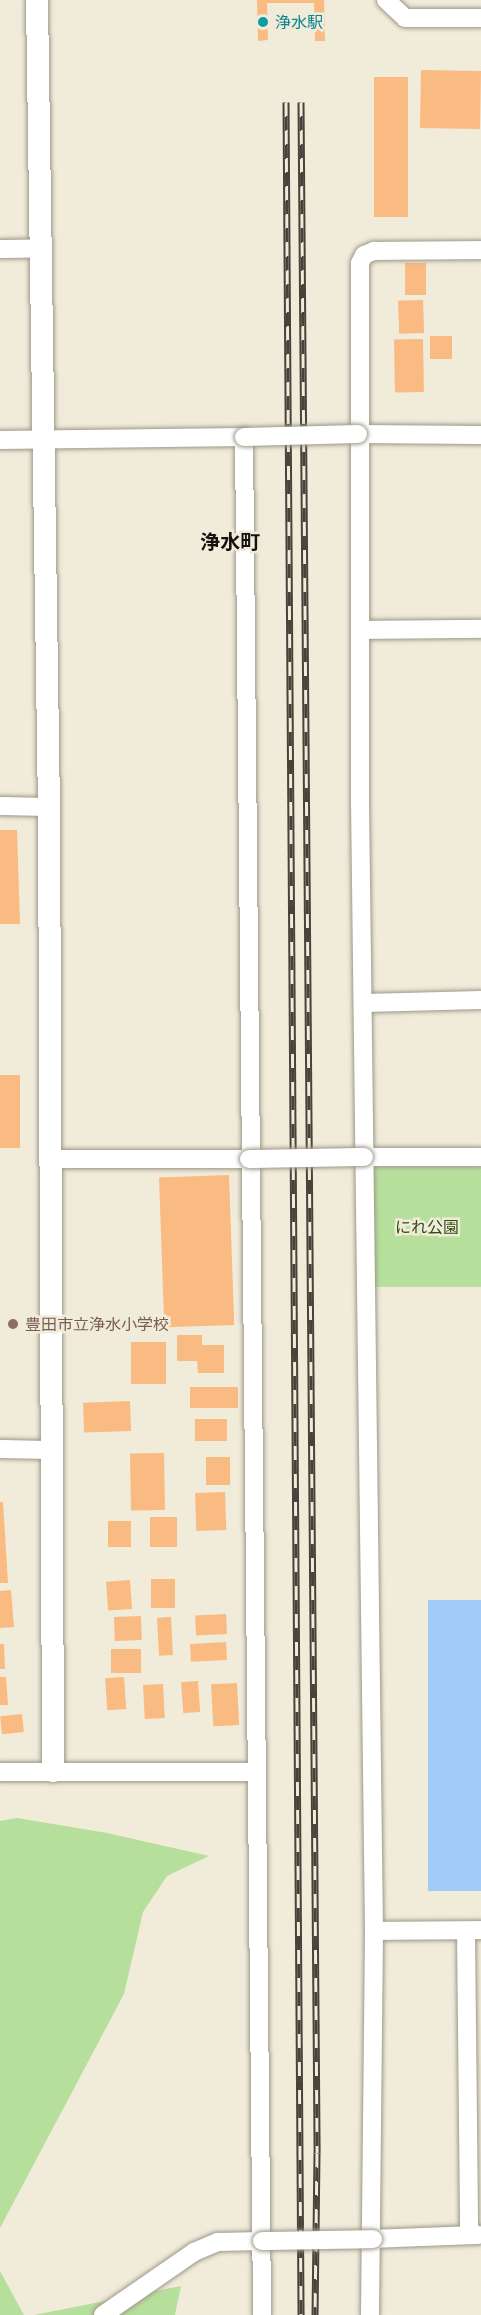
<!DOCTYPE html>
<html>
<head>
<meta charset="utf-8">
<style>
	body { margin:0 }
	#map { position:relative; width:481px; height:2315px; overflow:hidden; background:#f1ebda; font-family:Inter,"Noto Sans JP",sans-serif }
	div>[style] { position:absolute }
	.green>* { inset:0; background:#b7df9c; transform-origin:0 0 }
	.water>* { inset:0; background:#a2ccf8; transform-origin:0 0 }
	.building>* { inset:0; background:#f9bb82; transform-origin:0 0 }
	.roads { filter:drop-shadow(0 0 2px #9d9888) drop-shadow(0 0 2px #9d9888) }
	.minor>* { height:18px; margin:-9px; padding:0 9px; transform-origin:9px; border-radius:9px; background:#fff }
	.tertiary>* { height:22px; margin:-11px; padding:0 11px; transform-origin:11px; border-radius:11px; background:#fff }
	.rail>* { height:7px; margin-top:-3.5px; transform-origin:0; background:repeating-linear-gradient(90deg,#f1ebda 0 14px,#46433b 0 28px); box-sizing:border-box; border-block:2px solid #46433b }
	.bridges { filter:drop-shadow(0 0 2px #9d9888) drop-shadow(0 0 2px #9d9888) }
	.minor-bridge>* { height:18px; margin:-9px; padding:0 9px; transform-origin:9px; border-radius:9px; background:#fff }
	.dots>* { width:16px; height:16px; translate:-50% -50%; box-sizing:border-box; border:3px solid #f1ebda; border-radius:50% }
	span { translate:-50% -50%; white-space:nowrap; text-align:center; line-height:1.15; -webkit-text-stroke:5px #f1ebda; paint-order:stroke }
	.culture-label { font-size:16px; color:#0d838f }
	.left { translate:0 -50%; text-align:left }
	.park-label { font-size:16px; color:#2c4c0e }
	.education-label { font-size:16px; color:#785e54 }
	.quarter-label { font-size:20px; color:#15130d; font-weight:700 }
</style>
</head>
<body>
<div id="map">
	<div class="green">
		<i style="left:372px;top:1167px;width:109px;height:120px"></i>
		<i style="clip-path:polygon(17px 1818px,107px 1833px,209px 1856px,167px 1876px,143px 1912px,124px 1994px,0 2228px,0 1821px)"></i>
		<i style="clip-path:polygon(0 2271px,24px 2315px,0 2315px)"></i>
		<i style="clip-path:polygon(181px 2286px,175px 2315px,34px 2315px)"></i>
	</div>
	<div class="water">
		<i style="left:481px;top:1600px;width:291px;height:53px;rotate:90deg"></i>
	</div>
	<div class="building">
		<i style="clip-path:polygon(257px 0,324px 0,325px 41px,315px 41px,314px 3px,267px 3px,268px 40px,258px 41px)"></i>
		<i style="left:421px;top:70px;width:60px;height:58px;rotate:1deg"></i>
		<i style="left:374px;top:77px;width:34px;height:140px"></i>
		<i style="left:405px;top:263px;width:21px;height:32px"></i>
		<i style="left:423px;top:300px;width:33px;height:25px;rotate:88deg"></i>
		<i style="left:452px;top:336px;width:23px;height:22px;rotate:90deg"></i>
		<i style="left:423px;top:339px;width:53px;height:29px;rotate:89deg"></i>
		<i style="clip-path:polygon(0 830px,17px 830px,20px 924px,0 924px)"></i>
		<i style="left:0;top:1075px;width:20px;height:73px"></i>
		<i style="left:229px;top:1175px;width:150px;height:70px;rotate:88deg"></i>
		<i style="clip-path:polygon(177px 1335px,202px 1335px,202px 1345px,224px 1345px,224px 1373px,198px 1373px,197px 1361px,177px 1361px)"></i>
		<i style="left:131px;top:1342px;width:35px;height:42px"></i>
		<i style="left:190px;top:1387px;width:48px;height:21px"></i>
		<i style="left:130px;top:1401px;width:30px;height:47px;rotate:88deg"></i>
		<i style="left:227px;top:1419px;width:22px;height:32px;rotate:90deg"></i>
		<i style="left:164px;top:1453px;width:57px;height:34px;rotate:89deg"></i>
		<i style="left:206px;top:1457px;width:24px;height:28px"></i>
		<i style="left:225px;top:1492px;width:38px;height:30px;rotate:88deg"></i>
		<i style="clip-path:polygon(0 1502px,3px 1502px,8px 1583px,0 1583px)"></i>
		<i style="left:150px;top:1517px;width:27px;height:30px"></i>
		<i style="left:108px;top:1521px;width:23px;height:26px"></i>
		<i style="left:151px;top:1579px;width:24px;height:29px"></i>
		<i style="left:130px;top:1580px;width:29px;height:24px;rotate:86deg"></i>
		<i style="clip-path:polygon(11px 1590px,14px 1627px,0 1628px,0 1591px)"></i>
		<i style="left:226px;top:1614px;width:20px;height:31px;rotate:87deg"></i>
		<i style="left:141px;top:1616px;width:24px;height:27px;rotate:88deg"></i>
		<i style="left:171px;top:1617px;width:38px;height:14px;rotate:87deg"></i>
		<i style="left:226px;top:1642px;width:18px;height:36px;rotate:87deg"></i>
		<i style="clip-path:polygon(0 1644px,4px 1644px,5px 1669px,0 1669px)"></i>
		<i style="left:111px;top:1649px;width:30px;height:24px"></i>
		<i style="clip-path:polygon(0 1677px,6px 1677px,8px 1705px,0 1705px)"></i>
		<i style="left:124px;top:1677px;width:32px;height:19px;rotate:86deg"></i>
		<i style="left:198px;top:1681px;width:31px;height:17px;rotate:86deg"></i>
		<i style="left:237px;top:1683px;width:42px;height:26px;rotate:87deg"></i>
		<i style="left:163px;top:1684px;width:34px;height:20px;rotate:87deg"></i>
		<i style="left:22px;top:1714px;width:18px;height:22px;rotate:84deg"></i>
	</div>
	<div class="roads">
		<div class="minor">
			<i style="left:386px;top:0;width:26px;rotate:43deg"></i>
			<i style="left:405px;top:18px;width:76px"></i>
			<i style="left:0;top:249px;width:39px;rotate:-1deg"></i>
			<i style="left:358px;top:434px;width:123px;rotate:0.5deg"></i>
			<i style="left:0;top:440px;width:244px;rotate:-0.7deg"></i>
			<i style="left:244px;top:437px;width:1878px;rotate:89.45deg"></i>
			<i style="left:361px;top:630px;width:120px;rotate:-0.5deg"></i>
			<i style="left:0;top:806px;width:49px;rotate:1.2deg"></i>
			<i style="left:364px;top:1003px;width:117px;rotate:-1.5deg"></i>
			<i style="left:364px;top:1157px;width:117px"></i>
			<i style="left:51px;top:1159px;width:198px"></i>
			<i style="left:0;top:1449px;width:51px;rotate:1.1deg"></i>
			<i style="left:0;top:1772px;width:255px"></i>
			<i style="left:374px;top:1931px;width:107px;rotate:-0.5deg"></i>
			<i style="left:466px;top:1931px;width:304px;rotate:89.4deg"></i>
			<i style="left:373px;top:2239px;width:106px;rotate:-2.2deg"></i>
			<i style="left:103px;top:2315px;width:111px;rotate:-34.7deg"></i>
			<i style="left:194px;top:2252px;width:26px;rotate:-23deg"></i>
			<i style="left:218px;top:2242px;width:44px;rotate:-1.3deg"></i>
			<i style="left:370px;top:2315px;width:384px;rotate:-89.4deg"></i>
			<i style="left:374px;top:1931px;width:1128px;rotate:-90.71deg"></i>
			<i style="left:360px;top:803px;width:540px;rotate:-90deg"></i>
			<i style="left:360px;top:263px;width:9px;rotate:-63deg"></i>
			<i style="left:364px;top:255px;width:11px;rotate:-22deg"></i>
			<i style="left:374px;top:251px;width:107px;rotate:-0.5deg"></i>
		</div>
		<div class="tertiary">
			<i style="left:37px;top:0;width:807px;rotate:89.15deg"></i>
			<i style="left:49px;top:807px;width:964px;rotate:89.76deg"></i>
		</div>
	</div>
	<div class="rail">
		<i style="left:286px;top:102px;width:2213px;rotate:89.61deg"></i>
		<i style="left:301px;top:102px;width:2051px;rotate:89.55deg"></i>
		<i style="left:317px;top:2153px;width:162px;rotate:90.7deg"></i>
	</div>
	<div class="bridges">
		<div class="minor-bridge">
			<i style="left:244px;top:437px;width:114px;rotate:-1.5deg"></i>
			<i style="left:249px;top:1159px;width:115px;rotate:-1deg"></i>
			<i style="left:262px;top:2241px;width:111px;rotate:-1deg"></i>
		</div>
	</div>
	<div class="dots">
		<i style="left:263px;top:22px;background:#0f9aa8"></i>
		<i style="left:13px;top:1324px;background:#8d6e63"></i>
	</div>
	<div class="culture-label">
		<span class="left" style="left:275px;top:22px">浄水駅</span>
	</div>
	<div class="park-label">
		<span style="left:427px;top:1227px">にれ公園</span>
	</div>
	<div class="education-label">
		<span class="left" style="left:25px;top:1324px">豊田市立浄水小学校</span>
	</div>
	<div class="quarter-label">
		<span style="left:230px;top:542px">浄水町</span>
	</div>
</div>
</body>
</html>
